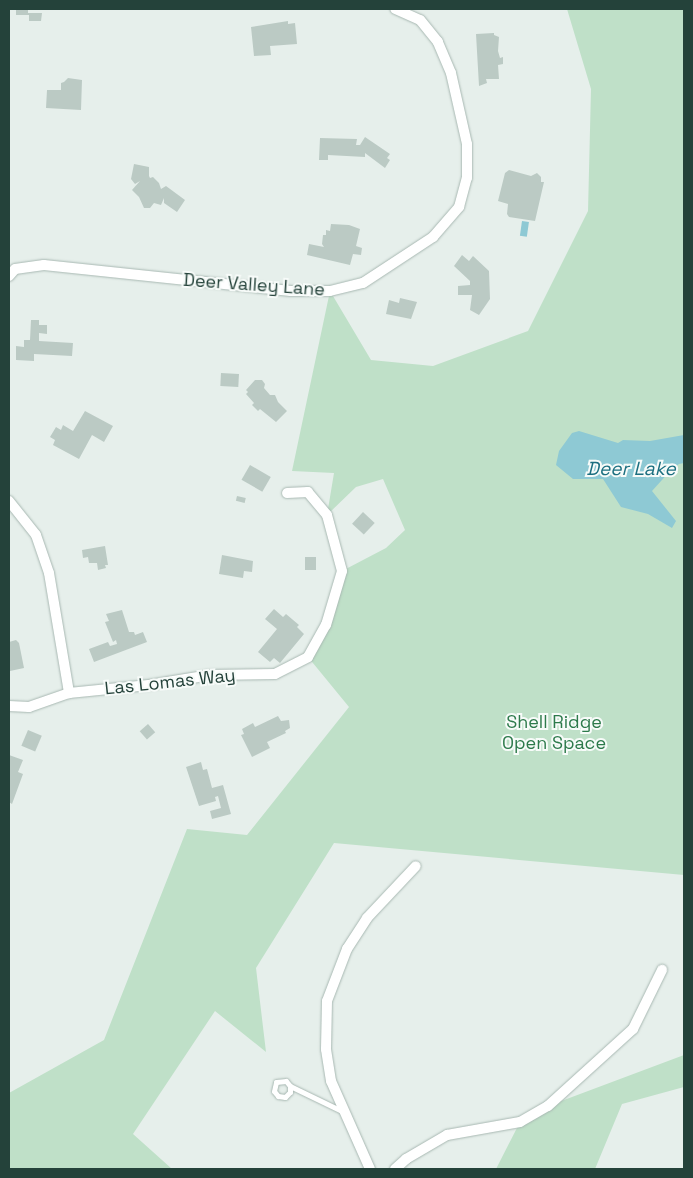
<!DOCTYPE html>
<html>
<head>
<meta charset="utf-8">
<style>
	body { margin:0 }
	#map { position:relative; width:693px; height:1178px; overflow:hidden; background:#e6efeb; font-family:"Space Grotesk",sans-serif }
	div>[style] { position:absolute }
	.green>* { inset:0; background:#bfe0c8 }
	.water>* { inset:0; background:#8ec9d4; transform-origin:0 0 }
	.building>* { inset:0; background:#bbcac4; transform-origin:0 0 }
	.roads { filter:drop-shadow(0 0 1px #a8b8b2) drop-shadow(0 0 1px #a8b8b2) }
	.lane>* { height:5px; margin:-2.5px; padding:0 2.5px; transform-origin:2.5px; border-radius:2.5px; background:#fff }
	.street>* { height:10px; margin:-5px; padding:0 5px; transform-origin:5px; border-radius:5px; background:#fff }
	span { translate:-50% -50%; white-space:nowrap; text-align:center; line-height:1.15; -webkit-text-stroke:4px #f7fbf9; paint-order:stroke }
	.street-label { font-size:18px; color:#24423a }
	.park-label { font-size:18px; color:#2d7a4b }
	.water-label { font-size:19px; color:#1c6f80; font-style:italic }
	.frame { position:absolute; inset:0; border:10px solid #24423a; pointer-events:none }
</style>
</head>
<body>
<div id="map">
	<div class="green">
		<i style="clip-path:polygon(567px 9px,684px 9px,684px 875px,334px 843px,256px 968px,266px 1052px,215px 1011px,133px 1134px,172px 1169px,9px 1169px,9px 1093px,104px 1040px,187px 829px,247px 835px,349px 707px,308px 657px,326px 625px,342px 571px,386px 548px,405px 530px,383px 479px,356px 487px,327px 515px,334px 473px,292px 471px,330px 291px,371px 360px,433px 366px,528px 331px,588px 211px,591px 89px)"></i>
		<i style="clip-path:polygon(684px 1055px,684px 1087px,622px 1104px,595px 1169px,496px 1169px,520px 1122px,548px 1106px)"></i>
	</div>
	<div class="water">
		<i style="left:522px;top:221px;width:7px;height:15px;rotate:8deg"></i>
		<i style="clip-path:polygon(579px 431px,618px 443px,623px 440px,650px 441px,684px 435px,684px 463px,679px 464px,671px 470px,652px 491px,676px 521px,672px 528px,648px 514px,621px 507px,603px 479px,573px 479px,556px 465px,559px 451px,572px 433px)"></i>
	</div>
	<div class="building">
		<i style="clip-path:polygon(16px 9px,28px 9px,28px 13px,42px 13px,41px 21px,29px 21px,29px 15px,16px 15px)"></i>
		<i style="clip-path:polygon(288px 21px,288px 24px,295px 23px,297px 44px,270px 46px,271px 55px,254px 56px,251px 27px)"></i>
		<i style="clip-path:polygon(494px 33px,494px 35px,499px 37px,498px 51px,500px 58px,503px 57px,503px 64px,498px 65px,499px 79px,486px 79px,487px 83px,479px 86px,476px 34px)"></i>
		<i style="clip-path:polygon(68px 78px,82px 80px,81px 110px,46px 108px,47px 90px,61px 90px,61px 83px,64px 82px)"></i>
		<i style="clip-path:polygon(365px 137px,390px 154px,387px 158px,390px 160px,385px 168px,365px 153px,365px 157px,328px 155px,328px 160px,319px 160px,320px 138px,357px 139px,356px 145px,360px 145px)"></i>
		<i style="clip-path:polygon(134px 164px,149px 167px,149px 176px,150px 178px,153px 177px,159px 183px,161px 189px,166px 186px,185px 200px,177px 212px,164px 203px,164px 198px,161px 205px,154px 203px,150px 208px,144px 208px,139px 197px,132px 190px,140px 181px,135px 184px,131px 179px)"></i>
		<i style="clip-path:polygon(509px 170px,531px 176px,537px 173px,541px 177px,541px 182px,544px 182px,535px 221px,509px 217px,507px 214px,508px 204px,498px 201px,505px 173px)"></i>
		<i style="clip-path:polygon(331px 224px,349px 225px,360px 229px,356px 246px,362px 248px,361px 255px,353px 254px,350px 265px,307px 255px,309px 244px,324px 247px,322px 244px,323px 235px,326px 235px,326px 230px,330px 231px)"></i>
		<i style="clip-path:polygon(462px 255px,469px 261px,473px 256px,489px 271px,490px 299px,479px 315px,470px 310px,472px 295px,458px 295px,458px 286px,470px 285px,470px 281px,454px 266px)"></i>
		<i style="clip-path:polygon(400px 298px,417px 302px,411px 319px,386px 314px,389px 300px,399px 303px)"></i>
		<i style="clip-path:polygon(31px 320px,39px 320px,39px 325px,47px 325px,47px 334px,39px 333px,39px 341px,73px 343px,72px 356px,34px 354px,34px 361px,16px 360px,16px 346px,24px 347px,24px 340px,30px 340px)"></i>
		<i style="left:221px;top:373px;width:18px;height:13px;rotate:3deg"></i>
		<i style="clip-path:polygon(255px 380px,262px 380px,265px 384px,264px 388px,270px 395px,275px 395px,278px 402px,287px 411px,276px 422px,260px 409px,258px 411px,252px 405px,254px 403px,246px 394px,248px 392px,246px 390px)"></i>
		<i style="clip-path:polygon(85px 411px,113px 426px,104px 442px,92px 435px,79px 459px,53px 445px,55px 440px,50px 437px,56px 427px,61px 430px,63px 425px,73px 431px)"></i>
		<i style="left:250px;top:465px;width:24px;height:17px;rotate:30deg"></i>
		<i style="left:237px;top:496px;width:9px;height:5px;rotate:13deg"></i>
		<i style="left:363px;top:512px;width:16px;height:16px;rotate:43deg"></i>
		<i style="clip-path:polygon(105px 546px,108px 565px,105px 565px,106px 568px,98px 570px,97px 563px,89px 563px,88px 557px,83px 558px,82px 550px)"></i>
		<i style="clip-path:polygon(222px 555px,253px 561px,252px 572px,244px 571px,243px 578px,219px 574px)"></i>
		<i style="left:316px;top:557px;width:13px;height:11px;rotate:90deg"></i>
		<i style="clip-path:polygon(274px 609px,283px 617px,286px 614px,299px 625px,297px 627px,304px 634px,280px 663px,274px 658px,270px 662px,258px 652px,277px 629px,265px 619px)"></i>
		<i style="clip-path:polygon(122px 610px,129px 632px,134px 632px,135px 635px,143px 632px,147px 642px,94px 662px,89px 649px,108px 642px,110px 646px,117px 644px,116px 640px,113px 642px,105px 622px,109px 621px,106px 614px)"></i>
		<i style="clip-path:polygon(16px 640px,19px 643px,24px 668px,10px 671px,9px 642px)"></i>
		<i style="clip-path:polygon(278px 716px,281px 721px,289px 720px,290px 728px,285px 731px,286px 733px,267px 742px,270px 748px,252px 757px,241px 735px,244px 734px,242px 729px,253px 723px,255px 727px)"></i>
		<i style="left:148px;top:724px;width:11px;height:11px;rotate:49deg"></i>
		<i style="left:28px;top:730px;width:15px;height:17px;rotate:23deg"></i>
		<i style="clip-path:polygon(9px 755px,23px 760px,18px 772px,23px 774px,12px 804px,9px 802px)"></i>
		<i style="clip-path:polygon(201px 762px,203px 770px,207px 769px,212px 788px,223px 785px,231px 814px,212px 819px,210px 811px,221px 808px,218px 796px,215px 797px,216px 801px,199px 806px,186px 767px)"></i>
	</div>
	<div class="roads">
		<div class="lane">
			<i style="left:290px;top:1086px;width:6px;rotate:90deg"></i>
			<i style="left:290px;top:1092px;width:7px;rotate:135deg"></i>
			<i style="left:285px;top:1097px;width:7px;rotate:-172deg"></i>
			<i style="left:278px;top:1096px;width:6px;rotate:-129deg"></i>
			<i style="left:274px;top:1091px;width:9px;rotate:-77deg"></i>
			<i style="left:276px;top:1082px;width:10px;rotate:-6deg"></i>
			<i style="left:286px;top:1081px;width:6px;rotate:51deg"></i>
			<i style="left:290px;top:1086px;width:58px;rotate:25.7deg"></i>
		</div>
		<div class="street">
			<i style="left:9px;top:276px;width:9px;rotate:-49deg"></i>
			<i style="left:15px;top:269px;width:29px;rotate:-8deg"></i>
			<i style="left:44px;top:265px;width:248px;rotate:6deg"></i>
			<i style="left:291px;top:291px;width:39px"></i>
			<i style="left:330px;top:291px;width:34px;rotate:-14deg"></i>
			<i style="left:363px;top:283px;width:84px;rotate:-33.3deg"></i>
			<i style="left:433px;top:237px;width:40px;rotate:-49deg"></i>
			<i style="left:459px;top:207px;width:30px;rotate:-75deg"></i>
			<i style="left:467px;top:178px;width:34px;rotate:-90deg"></i>
			<i style="left:467px;top:144px;width:73px;rotate:-102.7deg"></i>
			<i style="left:451px;top:73px;width:34px;rotate:-113deg"></i>
			<i style="left:438px;top:42px;width:28px;rotate:-129deg"></i>
			<i style="left:420px;top:20px;width:27px;rotate:-156deg"></i>
			<i style="left:9px;top:501px;width:43px;rotate:51.5deg"></i>
			<i style="left:36px;top:535px;width:40px;rotate:71.1deg"></i>
			<i style="left:49px;top:573px;width:122px;rotate:80.5deg"></i>
			<i style="left:9px;top:706px;width:20px;rotate:3deg"></i>
			<i style="left:29px;top:707px;width:42px;rotate:-19.3deg"></i>
			<i style="left:69px;top:693px;width:80px;rotate:-5.7deg"></i>
			<i style="left:149px;top:685px;width:62px;rotate:-9.3deg"></i>
			<i style="left:210px;top:675px;width:65px;rotate:-0.9deg"></i>
			<i style="left:275px;top:674px;width:37px;rotate:-27deg"></i>
			<i style="left:308px;top:657px;width:37px;rotate:-61deg"></i>
			<i style="left:326px;top:625px;width:56px;rotate:-73.5deg"></i>
			<i style="left:342px;top:571px;width:58px;rotate:-105deg"></i>
			<i style="left:327px;top:515px;width:30px;rotate:-130deg"></i>
			<i style="left:308px;top:492px;width:21px;rotate:177deg"></i>
			<i style="left:370px;top:1169px;width:96px;rotate:-113.9deg"></i>
			<i style="left:331px;top:1081px;width:32px;rotate:-99deg"></i>
			<i style="left:326px;top:1049px;width:48px;rotate:-88.8deg"></i>
			<i style="left:327px;top:1001px;width:56px;rotate:-69deg"></i>
			<i style="left:347px;top:949px;width:37px;rotate:-57deg"></i>
			<i style="left:367px;top:918px;width:71px;rotate:-46.7deg"></i>
			<i style="left:395px;top:1169px;width:15px;rotate:-42deg"></i>
			<i style="left:406px;top:1159px;width:48px;rotate:-30.3deg"></i>
			<i style="left:447px;top:1135px;width:74px;rotate:-10.1deg"></i>
			<i style="left:520px;top:1122px;width:32px;rotate:-30deg"></i>
			<i style="left:548px;top:1106px;width:115px;rotate:-42.2deg"></i>
			<i style="left:633px;top:1029px;width:66px;rotate:-63.8deg"></i>
		</div>
	</div>
	<div class="street-label">
		<span style="left:254px;top:285px;rotate:4deg">Deer Valley Lane</span>
		<span style="left:170px;top:682px;rotate:-6deg">Las Lomas Way</span>
	</div>
	<div class="park-label">
		<span style="left:554px;top:733px">Shell Ridge<br>Open Space</span>
	</div>
	<div class="water-label">
		<span style="left:631px;top:469px">Deer Lake</span>
	</div>
	<div class="frame"></div>
</div>
</body>
</html>
